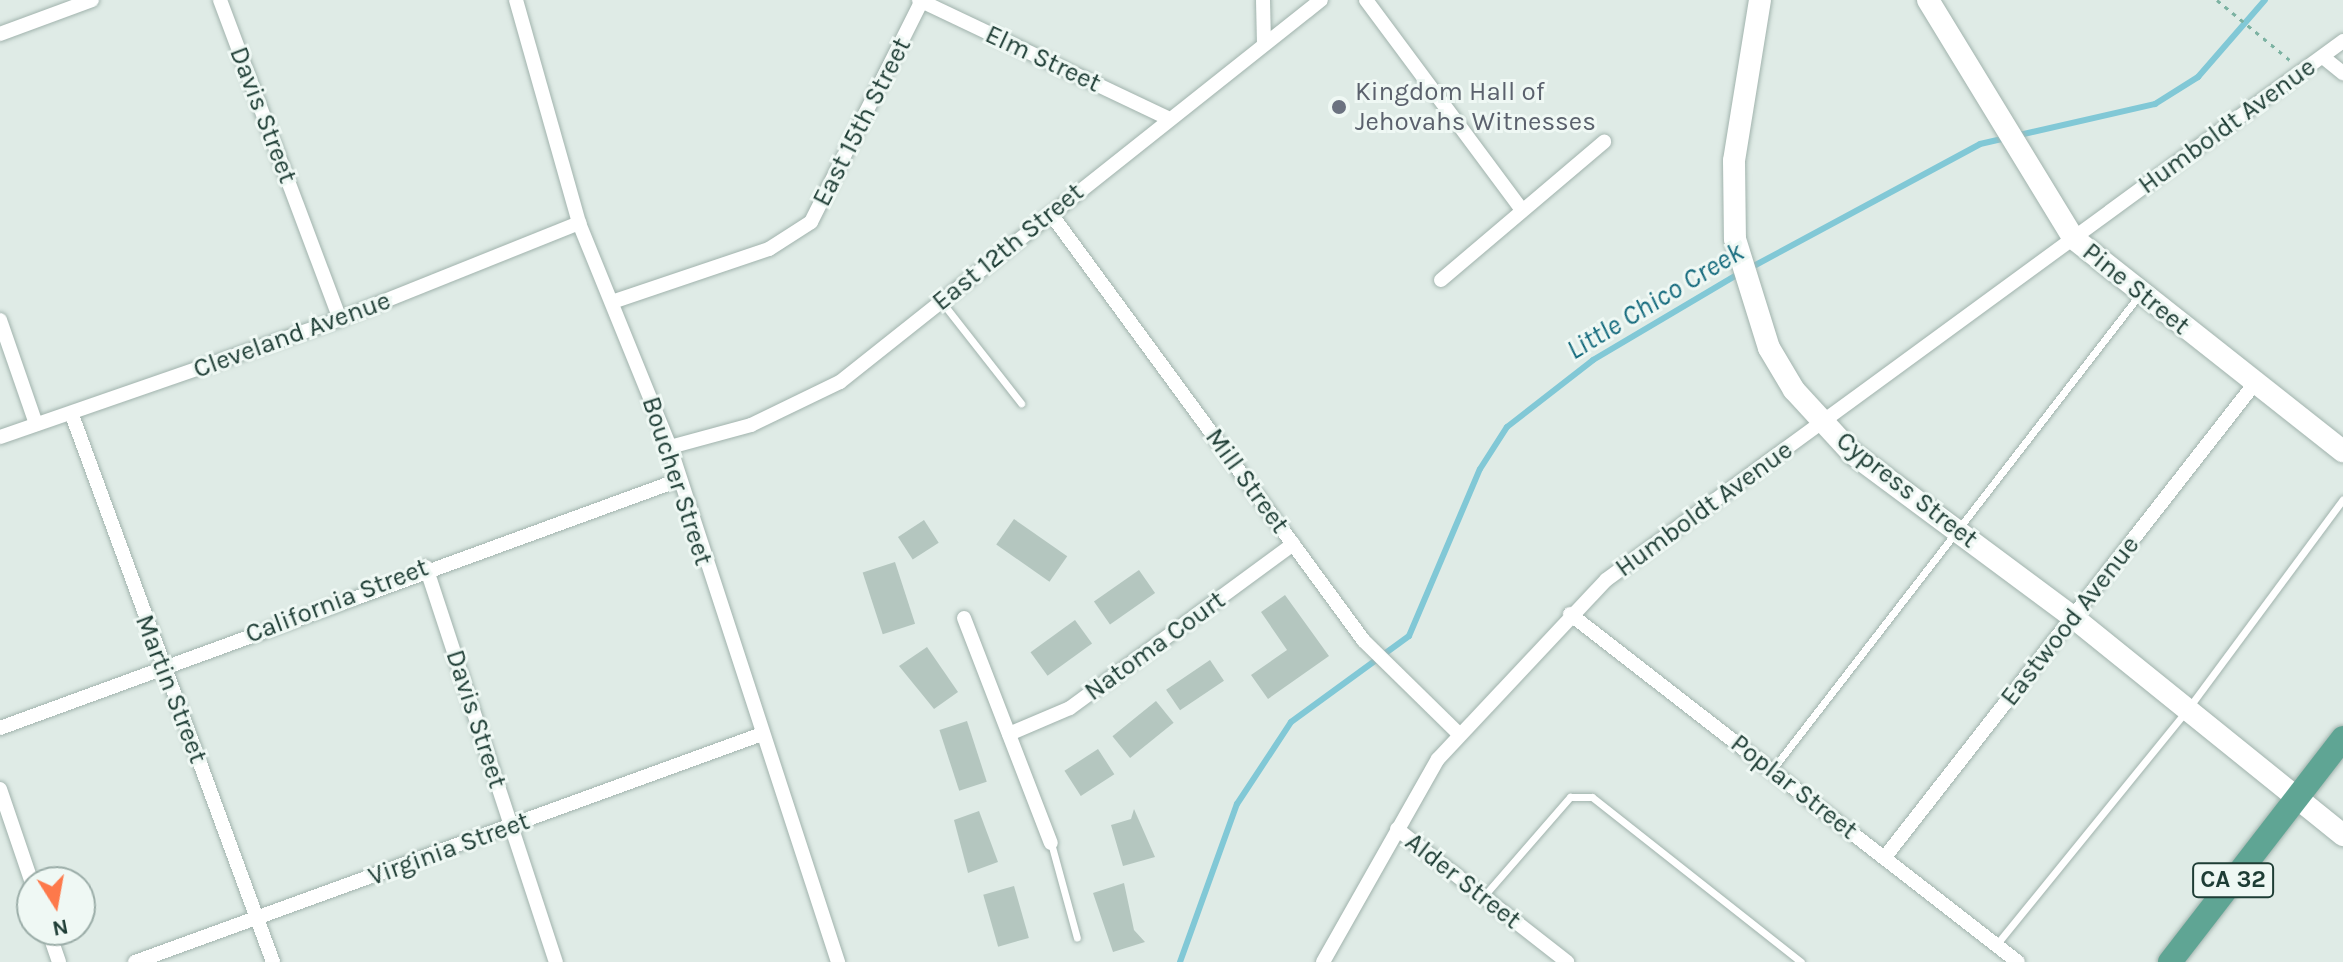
<!DOCTYPE html>
<html>
<head>
<meta charset="utf-8">
<style>
	body { margin:0 }
	#map { position:relative; width:2343px; height:962px; overflow:hidden; background:#dfebe6; font-family:Karla,sans-serif }
	div>[style] { position:absolute }
	.stream>* { height:6px; margin:-3px; padding:0 3px; transform-origin:3px; border-radius:3px; background:#81c8d6 }
	.building>* { inset:0; background:#b4c6bf; transform-origin:0 0 }
	.path>* { height:3px; margin-top:-1.5px; transform-origin:0; background:repeating-linear-gradient(90deg,#7cb2a2 0 4px,transparent 0 10px) }
	.roads { filter:drop-shadow(0 0 2px #a1b3ad) drop-shadow(0 0 2px #a1b3ad) }
	.lane>* { height:7px; margin:-3.5px; padding:0 3.5px; transform-origin:3.5px; border-radius:3.5px; background:#fff }
	.street>* { height:14px; margin:-7px; padding:0 7px; transform-origin:7px; border-radius:7px; background:#fff }
	.secondary>* { height:22px; margin:-11px; padding:0 11px; transform-origin:11px; border-radius:11px; background:#fff }
	.primary>* { height:24px; margin:-12px; padding:0 12px; transform-origin:12px; border-radius:12px; background:#5fa594 }
	.dots>* { width:22px; height:22px; translate:-50% -50%; box-sizing:border-box; border:4px solid #eff8f4; border-radius:50% }
	span { translate:-50% -50%; white-space:nowrap; text-align:center; line-height:1.15; -webkit-text-stroke:6px #eff8f4; paint-order:stroke }
	.shield-label span { padding:2px 6px; background:#eff8f4; border:2px solid; border-radius:6px; -webkit-text-stroke-width:0 }
	.shield-label { font-size:24px; color:#1e3d35; font-weight:700 }
	.street-label { font-size:26px; color:#1e3d35 }
	.worship-label { font-size:26px; color:#5b616d }
	.left { translate:0 -50%; text-align:left }
	.water-label { font-size:28px; color:#146a7d; font-style:italic }
	.north { position:absolute; left:16px; top:866px; width:80px; height:80px; box-sizing:border-box; background:#eff8f4; border:2px solid #9bada8; border-radius:50%; rotate:169deg; font-size:22px; font-weight:700; line-height:32px; text-align:center; color:#1e3d35 }
	.north::after { content:''; display:block; margin:auto; width:28px; height:36px; background:#fd794b; clip-path:polygon(50% 0,100% 100%,50% 72%,0 100%) }
</style>
</head>
<body>
<div id="map">
	<div class="stream">
		<i style="left:1750px;top:268px;width:261px;rotate:-28.3deg"></i>
		<i style="left:1980px;top:144px;width:180px;rotate:-12.9deg"></i>
		<i style="left:2155px;top:104px;width:51px;rotate:-32.1deg"></i>
		<i style="left:2198px;top:77px;width:102px;rotate:-49deg"></i>
		<i style="left:1180px;top:962px;width:168px;rotate:-70.2deg"></i>
		<i style="left:1237px;top:804px;width:98px;rotate:-56.6deg"></i>
		<i style="left:1291px;top:722px;width:146px;rotate:-36.1deg"></i>
		<i style="left:1409px;top:636px;width:181px;rotate:-67deg"></i>
		<i style="left:1480px;top:469px;width:50px;rotate:-57.3deg"></i>
		<i style="left:1507px;top:427px;width:109px;rotate:-37.9deg"></i>
		<i style="left:1593px;top:360px;width:171px;rotate:-30.6deg"></i>
	</div>
	<div class="building">
		<i style="left:1014px;top:519px;width:65px;height:31px;rotate:35deg"></i>
		<i style="left:924px;top:520px;width:27px;height:31px;rotate:57deg"></i>
		<i style="left:895px;top:562px;width:65px;height:34px;rotate:72deg"></i>
		<i style="left:1139px;top:570px;width:28px;height:55px;rotate:55deg"></i>
		<i style="clip-path:polygon(1285px 595px,1329px 656px,1268px 699px,1251px 675px,1287px 650px,1261px 612px)"></i>
		<i style="left:1075px;top:620px;width:29px;height:55px;rotate:54deg"></i>
		<i style="clip-path:polygon(927px 647px,958px 692px,934px 709px,899px 666px)"></i>
		<i style="left:1210px;top:660px;width:25px;height:53px;rotate:56deg"></i>
		<i style="left:1156px;top:701px;width:28px;height:56px;rotate:51deg"></i>
		<i style="left:967px;top:721px;width:64px;height:29px;rotate:72deg"></i>
		<i style="left:1098px;top:749px;width:30px;height:40px;rotate:57deg"></i>
		<i style="clip-path:polygon(1134px 809px,1155px 857px,1123px 866px,1111px 825px,1131px 819px)"></i>
		<i style="clip-path:polygon(979px 811px,998px 862px,968px 873px,954px 820px)"></i>
		<i style="clip-path:polygon(1124px 883px,1134px 930px,1145px 942px,1113px 952px,1093px 893px)"></i>
		<i style="left:1014px;top:886px;width:54px;height:32px;rotate:74deg"></i>
	</div>
	<div class="path">
		<i style="left:2217px;top:0;width:96px;rotate:39.5deg"></i>
	</div>
	<div class="roads">
		<div class="lane">
			<i style="left:941px;top:301px;width:130px;rotate:51.9deg"></i>
			<i style="left:1772px;top:770px;width:602px;rotate:-52.29deg"></i>
			<i style="left:1051px;top:843px;width:98px;rotate:74.7deg"></i>
			<i style="left:1483px;top:897px;width:133px;rotate:-49deg"></i>
			<i style="left:1570px;top:797px;width:22px"></i>
			<i style="left:1592px;top:797px;width:266px;rotate:38.3deg"></i>
			<i style="left:1996px;top:945px;width:303px;rotate:-50.9deg"></i>
			<i style="left:2187px;top:710px;width:262px;rotate:-53.5deg"></i>
		</div>
		<div class="street">
			<i style="left:220px;top:0;width:341px;rotate:69.4deg"></i>
			<i style="left:516px;top:0;width:232px;rotate:74.2deg"></i>
			<i style="left:579px;top:223px;width:242px;rotate:67.9deg"></i>
			<i style="left:670px;top:447px;width:542px;rotate:71.93deg"></i>
			<i style="left:919px;top:0;width:276px;rotate:25.4deg"></i>
			<i style="left:1263px;top:0;width:43px;rotate:88.7deg"></i>
			<i style="left:1366px;top:0;width:258px;rotate:53.4deg"></i>
			<i style="left:0;top:34px;width:98px;rotate:-20.3deg"></i>
			<i style="left:2323px;top:57px;width:26px;rotate:39deg"></i>
			<i style="left:1051px;top:214px;width:529px;rotate:53.76deg"></i>
			<i style="left:1364px;top:641px;width:133px;rotate:44.4deg"></i>
			<i style="left:1441px;top:280px;width:214px;rotate:-40.3deg"></i>
			<i style="left:612px;top:302px;width:166px;rotate:-18.7deg"></i>
			<i style="left:769px;top:249px;width:50px;rotate:-32.7deg"></i>
			<i style="left:811px;top:222px;width:248px;rotate:-63.4deg"></i>
			<i style="left:0;top:320px;width:110px;rotate:70.9deg"></i>
			<i style="left:72px;top:415px;width:583px;rotate:69.82deg"></i>
			<i style="left:0;top:437px;width:360px;rotate:-19.1deg"></i>
			<i style="left:340px;top:319px;width:258px;rotate:-21.9deg"></i>
			<i style="left:670px;top:447px;width:84px;rotate:-15.2deg"></i>
			<i style="left:751px;top:425px;width:99px;rotate:-25.8deg"></i>
			<i style="left:840px;top:382px;width:614px;rotate:-38.46deg"></i>
			<i style="left:426px;top:567px;width:416px;rotate:71.8deg"></i>
			<i style="left:1570px;top:614px;width:567px;rotate:37.84deg"></i>
			<i style="left:964px;top:618px;width:241px;rotate:68.9deg"></i>
			<i style="left:0;top:728px;width:720px;rotate:-20.07deg"></i>
			<i style="left:1009px;top:734px;width:66px;rotate:-23.1deg"></i>
			<i style="left:1070px;top:708px;width:277px;rotate:-36.3deg"></i>
			<i style="left:0;top:789px;width:99px;rotate:71.2deg"></i>
			<i style="left:1397px;top:829px;width:216px;rotate:38deg"></i>
			<i style="left:1885px;top:857px;width:601px;rotate:-52.02deg"></i>
			<i style="left:48px;top:930px;width:34px;rotate:71deg"></i>
			<i style="left:135px;top:962px;width:667px;rotate:-19.98deg"></i>
			<i style="left:1323px;top:962px;width:233px;rotate:-60.5deg"></i>
			<i style="left:1438px;top:759px;width:245px;rotate:-46.8deg"></i>
			<i style="left:1606px;top:580px;width:913px;rotate:-36.18deg"></i>
		</div>
		<div class="secondary">
			<i style="left:1760px;top:0;width:163px;rotate:99.2deg"></i>
			<i style="left:1734px;top:161px;width:78px;rotate:89.3deg"></i>
			<i style="left:1735px;top:239px;width:114px;rotate:72.7deg"></i>
			<i style="left:1769px;top:348px;width:49px;rotate:59.2deg"></i>
			<i style="left:1794px;top:390px;width:86px;rotate:47.4deg"></i>
			<i style="left:1852px;top:453px;width:277px;rotate:36.6deg"></i>
			<i style="left:2074px;top:618px;width:346px;rotate:38.9deg"></i>
			<i style="left:1928px;top:0;width:279px;rotate:58.6deg"></i>
			<i style="left:2073px;top:238px;width:344px;rotate:38.3deg"></i>
		</div>
		<div class="primary">
			<i style="left:2170px;top:962px;width:283px;rotate:-52.3deg"></i>
		</div>
	</div>
	<div class="dots">
		<i style="left:1339px;top:107px;background:#6b7280"></i>
	</div>
	<div class="shield-label">
		<span style="left:2233px;top:880px">CA 32</span>
	</div>
	<div class="street-label">
		<span style="left:1043px;top:59px;rotate:25deg">Elm Street</span>
		<span style="left:263px;top:115px;rotate:69deg">Davis Street</span>
		<span style="left:862px;top:122px;rotate:-63deg">East 15th Street</span>
		<span style="left:2227px;top:126px;rotate:-36deg">Humboldt Avenue</span>
		<span style="left:1008px;top:247px;rotate:-39deg">East 12th Street</span>
		<span style="left:2136px;top:289px;rotate:39deg">Pine Street</span>
		<span style="left:292px;top:335px;rotate:-20deg">Cleveland Avenue</span>
		<span style="left:677px;top:481px;rotate:72deg">Boucher Street</span>
		<span style="left:1247px;top:481px;rotate:54deg">Mill Street</span>
		<span style="left:1907px;top:490px;rotate:38deg">Cypress Street</span>
		<span style="left:1704px;top:509px;rotate:-36deg">Humboldt Avenue</span>
		<span style="left:337px;top:601px;rotate:-21deg">California Street</span>
		<span style="left:2070px;top:621px;rotate:-52deg">Eastwood Avenue</span>
		<span style="left:1155px;top:646px;rotate:-36deg">Natoma Court</span>
		<span style="left:171px;top:689px;rotate:69deg">Martin Street</span>
		<span style="left:476px;top:719px;rotate:72deg">Davis Street</span>
		<span style="left:1794px;top:787px;rotate:38deg">Poplar Street</span>
		<span style="left:449px;top:849px;rotate:-20deg">Virginia Street</span>
		<span style="left:1463px;top:881px;rotate:38deg">Alder Street</span>
	</div>
	<div class="worship-label">
		<span class="left" style="left:1355px;top:107px">Kingdom Hall of<br>Jehovahs Witnesses</span>
	</div>
	<div class="water-label">
		<span style="left:1655px;top:301px;rotate:-31deg">Little Chico Creek</span>
	</div>
	<div class="north">N</div>
</div>
</body>
</html>
